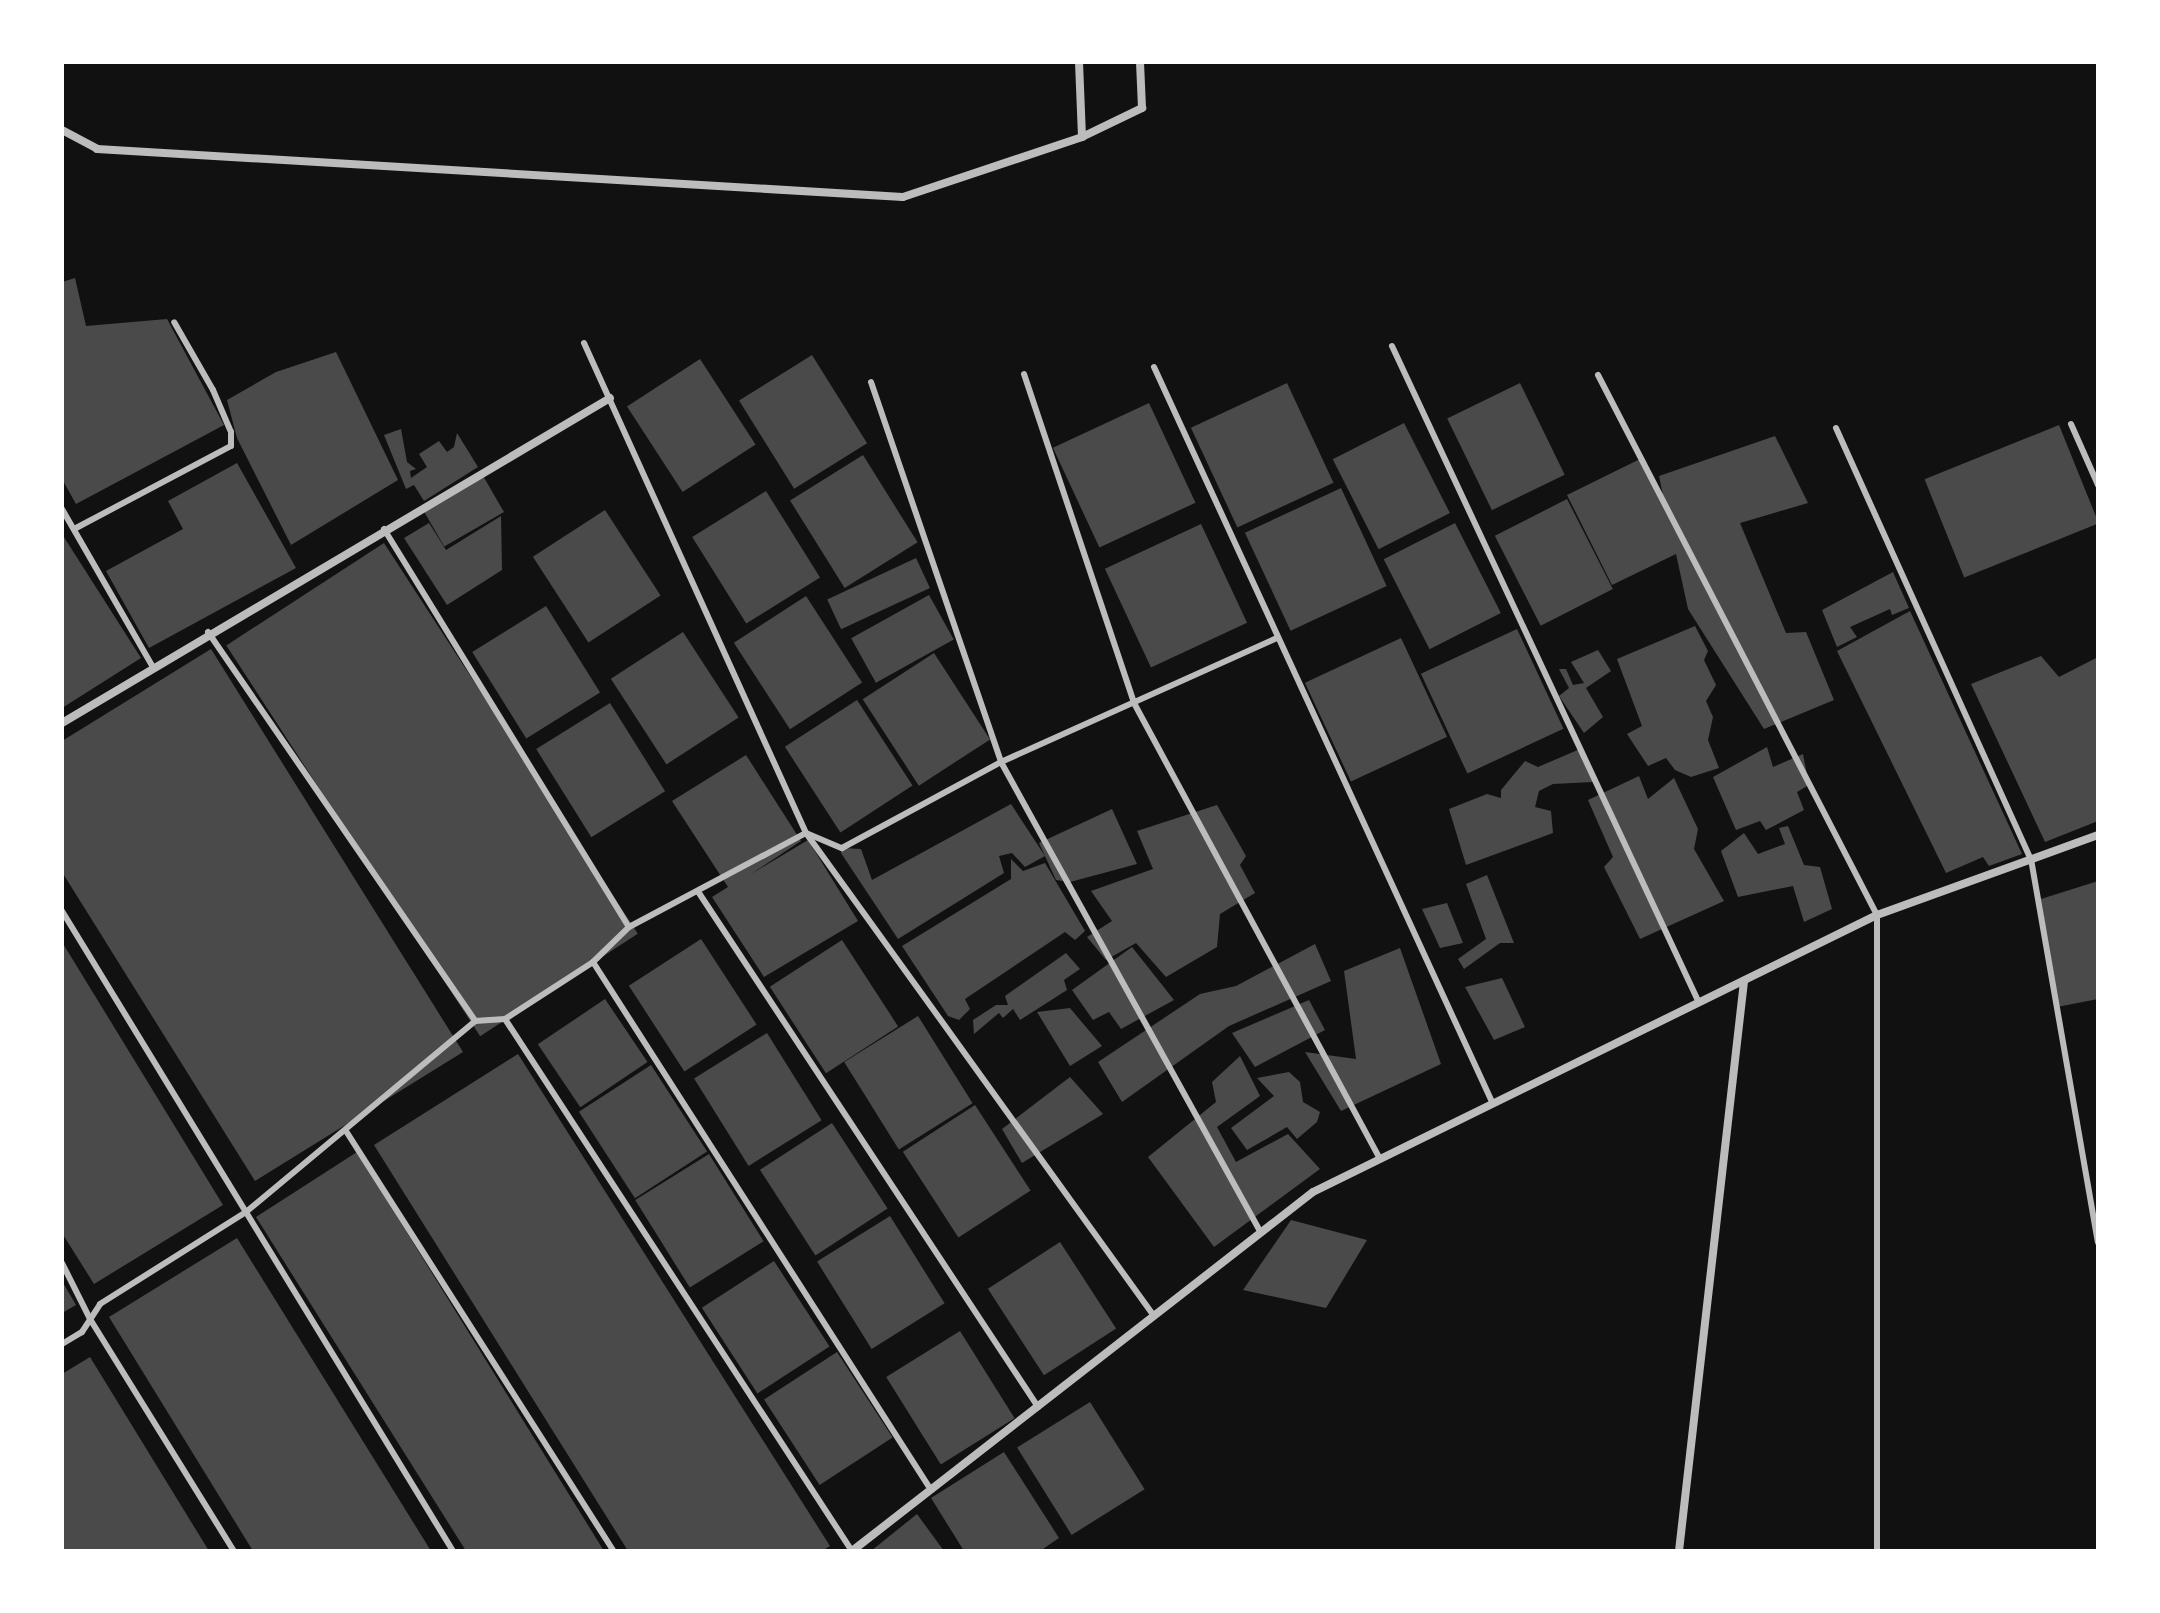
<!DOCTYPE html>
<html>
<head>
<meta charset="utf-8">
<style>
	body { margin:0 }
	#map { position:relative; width:2160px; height:1613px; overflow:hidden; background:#111; font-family:"Fira Sans Condensed",sans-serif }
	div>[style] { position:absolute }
	.building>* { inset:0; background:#4a4a4a; transform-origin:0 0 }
	.service>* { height:6px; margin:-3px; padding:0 3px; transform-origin:3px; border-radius:3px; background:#bcbcbc }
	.minor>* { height:8px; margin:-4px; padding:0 4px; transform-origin:4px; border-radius:4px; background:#bcbcbc }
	span { translate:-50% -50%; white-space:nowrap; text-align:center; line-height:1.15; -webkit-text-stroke:8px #fff; paint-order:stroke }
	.frame { position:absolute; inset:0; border:64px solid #fff; pointer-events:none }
</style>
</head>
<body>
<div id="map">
	<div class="building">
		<i style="clip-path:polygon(75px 278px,86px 326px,167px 319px,224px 425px,76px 504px,62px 479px,62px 282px)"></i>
		<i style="clip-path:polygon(336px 352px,398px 480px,291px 545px,237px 438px,227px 400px,276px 372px)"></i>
		<i style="left:812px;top:355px;width:104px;height:86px;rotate:58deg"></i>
		<i style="left:700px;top:359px;width:102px;height:87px;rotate:57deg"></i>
		<i style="left:1287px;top:383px;width:110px;height:106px;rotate:65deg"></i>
		<i style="left:1520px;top:383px;width:102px;height:81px;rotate:64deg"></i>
		<i style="left:1149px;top:403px;width:110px;height:106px;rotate:65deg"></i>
		<i style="left:1404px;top:423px;width:101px;height:80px;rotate:63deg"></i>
		<i style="left:2059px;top:425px;width:106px;height:145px;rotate:68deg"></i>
		<i style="clip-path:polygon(401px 429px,407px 462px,416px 469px,410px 471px,411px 478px,427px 467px,419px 454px,439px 441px,447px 452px,454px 447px,457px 433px,478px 467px,424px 501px,414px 485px,406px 489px,384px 435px)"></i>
		<i style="clip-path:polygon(1775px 436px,1808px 503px,1740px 523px,1786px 633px,1806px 632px,1834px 700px,1764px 729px,1688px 609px,1676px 554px,1612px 585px,1567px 495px,1640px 459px,1667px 515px,1659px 476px)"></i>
		<i style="left:863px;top:455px;width:103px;height:86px;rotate:58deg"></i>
		<i style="clip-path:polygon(237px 463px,296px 568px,149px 648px,106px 571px,183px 529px,168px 501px)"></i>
		<i style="left:482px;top:474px;width:44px;height:69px;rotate:60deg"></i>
		<i style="left:1341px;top:488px;width:108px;height:106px;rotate:65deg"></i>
		<i style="left:766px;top:491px;width:102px;height:87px;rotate:58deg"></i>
		<i style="left:1567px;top:499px;width:101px;height:81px;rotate:63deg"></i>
		<i style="left:605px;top:510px;width:102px;height:86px;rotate:57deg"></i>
		<i style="clip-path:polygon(501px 516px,502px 570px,447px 605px,404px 538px,429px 523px,446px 550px)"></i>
		<i style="left:1455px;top:523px;width:101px;height:80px;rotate:63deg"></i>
		<i style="left:1201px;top:524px;width:109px;height:106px;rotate:65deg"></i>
		<i style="clip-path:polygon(62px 534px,141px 658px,62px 708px)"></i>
		<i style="left:384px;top:543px;width:466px;height:188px;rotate:57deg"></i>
		<i style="left:916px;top:558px;width:33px;height:98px;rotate:65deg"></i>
		<i style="clip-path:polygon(1893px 572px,1909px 608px,1892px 615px,1890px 609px,1850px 627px,1857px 637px,1837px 647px,1822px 610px)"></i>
		<i style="left:929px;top:595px;width:51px;height:89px;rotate:61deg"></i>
		<i style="left:806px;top:596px;width:103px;height:86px;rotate:57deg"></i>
		<i style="left:546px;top:606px;width:102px;height:87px;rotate:58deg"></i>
		<i style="clip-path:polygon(1910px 611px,2022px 854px,1989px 866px,1983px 857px,1946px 873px,1837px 651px)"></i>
		<i style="clip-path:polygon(1695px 626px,1708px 651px,1704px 660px,1716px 685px,1706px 701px,1713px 717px,1708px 740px,1719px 768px,1691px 777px,1675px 770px,1666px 758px,1648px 766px,1627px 734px,1642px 726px,1617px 659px)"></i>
		<i style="left:1517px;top:629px;width:110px;height:106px;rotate:65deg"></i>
		<i style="left:683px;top:632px;width:102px;height:86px;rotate:57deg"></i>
		<i style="left:1401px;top:638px;width:109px;height:106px;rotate:65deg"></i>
		<i style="clip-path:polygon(211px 649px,463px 1052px,255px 1181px,62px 872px,62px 741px)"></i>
		<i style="clip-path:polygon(1598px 650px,1611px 671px,1586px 688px,1603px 717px,1584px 733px,1559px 696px,1569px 688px,1559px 669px,1566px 669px,1573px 685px,1584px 683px,1571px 662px)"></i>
		<i style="left:934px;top:653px;width:103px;height:85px;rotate:57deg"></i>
		<i style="clip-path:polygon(2041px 656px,2059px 677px,2098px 657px,2098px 821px,2045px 842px,1971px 684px)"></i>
		<i style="left:857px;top:700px;width:102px;height:86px;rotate:57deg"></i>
		<i style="left:610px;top:703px;width:104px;height:87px;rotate:58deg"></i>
		<i style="clip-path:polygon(1767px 747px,1773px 767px,1803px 754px,1809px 785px,1797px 792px,1804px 810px,1766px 830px,1760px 821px,1736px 830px,1713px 777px)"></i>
		<i style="clip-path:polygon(1580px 749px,1593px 782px,1553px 784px,1539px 791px,1535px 807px,1551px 811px,1553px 833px,1466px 865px,1449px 809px,1487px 794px,1501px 798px,1501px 790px,1525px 761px,1538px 767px)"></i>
		<i style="clip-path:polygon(746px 755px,801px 841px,751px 874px,808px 840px,858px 921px,764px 977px,712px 897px,728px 887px,672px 801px)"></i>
		<i style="clip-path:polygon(1639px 776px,1648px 799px,1674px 778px,1698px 829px,1694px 849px,1724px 901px,1640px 939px,1604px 867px,1613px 857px,1588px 800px)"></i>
		<i style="clip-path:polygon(1011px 804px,1045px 856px,1025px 867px,1012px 853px,999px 856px,1004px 873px,898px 939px,841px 853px,842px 848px,861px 849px,872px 880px)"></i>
		<i style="clip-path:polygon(1217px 805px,1246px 856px,1240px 865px,1255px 893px,1220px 914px,1217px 947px,1166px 977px,1136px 943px,1106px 960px,1087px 937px,1112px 921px,1091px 891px,1153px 869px,1137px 831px)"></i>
		<i style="clip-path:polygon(1112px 809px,1137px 864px,1070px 882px,1056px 880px,1039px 843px)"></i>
		<i style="clip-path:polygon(1788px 826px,1804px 865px,1820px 867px,1832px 909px,1804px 922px,1793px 886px,1738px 897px,1721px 851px,1744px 833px,1758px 854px,1785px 844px,1779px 828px)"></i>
		<i style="clip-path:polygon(1011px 859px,1023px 871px,1045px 863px,1085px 931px,1075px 940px,1065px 932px,965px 999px,970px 1009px,959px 1020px,948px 1016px,902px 946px,1011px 879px)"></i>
		<i style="clip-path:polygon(1487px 875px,1514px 943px,1500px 943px,1464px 969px,1458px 959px,1486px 939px,1466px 884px)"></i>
		<i style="clip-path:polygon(2098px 881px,2098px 999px,2057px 1007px,2041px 899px)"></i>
		<i style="clip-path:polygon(1447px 903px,1463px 943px,1440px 948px,1422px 909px)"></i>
		<i style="left:701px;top:939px;width:102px;height:86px;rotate:57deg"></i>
		<i style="left:842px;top:940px;width:103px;height:86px;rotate:57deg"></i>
		<i style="clip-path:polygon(62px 942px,223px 1205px,94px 1284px,62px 1233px)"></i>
		<i style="clip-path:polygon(1315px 944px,1331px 981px,1229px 1026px,1122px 1102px,1098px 1062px,1200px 994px,1236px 986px)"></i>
		<i style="clip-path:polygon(1132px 947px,1174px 1000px,1121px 1029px,1109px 1012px,1093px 1020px,1072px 990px)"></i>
		<i style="clip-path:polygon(1400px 948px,1441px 1064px,1341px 1111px,1305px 1052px,1356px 1059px,1344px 971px)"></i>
		<i style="clip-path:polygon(1066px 953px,1080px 969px,1064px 980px,1067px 990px,1020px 1020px,1013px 1009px,1003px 1018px,999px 1013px,974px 1034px,973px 1020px,996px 1005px,1008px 1005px,1005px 996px)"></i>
		<i style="clip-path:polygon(1502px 978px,1525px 1027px,1494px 1040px,1465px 987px)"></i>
		<i style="left:605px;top:999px;width:76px;height:81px;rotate:56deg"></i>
		<i style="clip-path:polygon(1309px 1000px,1325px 1030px,1255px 1067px,1232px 1033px)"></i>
		<i style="clip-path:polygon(1070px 1008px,1102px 1046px,1070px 1066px,1037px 1012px)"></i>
		<i style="left:918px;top:1016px;width:103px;height:87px;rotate:58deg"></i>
		<i style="left:767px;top:1033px;width:103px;height:86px;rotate:58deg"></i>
		<i style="clip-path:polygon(518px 1054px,830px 1546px,822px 1551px,628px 1551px,374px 1145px)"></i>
		<i style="clip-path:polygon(1240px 1056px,1260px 1096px,1217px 1127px,1236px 1162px,1288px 1134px,1320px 1169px,1214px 1247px,1148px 1157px,1216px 1102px,1212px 1082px)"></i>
		<i style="left:651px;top:1065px;width:103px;height:86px;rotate:57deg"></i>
		<i style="clip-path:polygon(1289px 1072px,1300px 1082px,1303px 1102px,1320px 1112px,1317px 1122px,1297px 1139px,1287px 1127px,1247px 1150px,1231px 1128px,1274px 1096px,1257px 1078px)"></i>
		<i style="clip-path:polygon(1070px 1077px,1103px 1114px,1022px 1163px,1002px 1129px)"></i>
		<i style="left:975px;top:1105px;width:102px;height:86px;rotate:57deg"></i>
		<i style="left:832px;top:1123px;width:102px;height:86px;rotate:57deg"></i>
		<i style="clip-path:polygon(357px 1152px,604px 1551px,466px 1551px,256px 1217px)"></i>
		<i style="left:709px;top:1154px;width:103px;height:87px;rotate:58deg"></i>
		<i style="left:890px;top:1216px;width:103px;height:86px;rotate:58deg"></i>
		<i style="clip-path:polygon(1291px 1220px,1367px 1240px,1326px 1308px,1243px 1290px)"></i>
		<i style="clip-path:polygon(237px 1238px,431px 1551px,253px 1551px,109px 1317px)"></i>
		<i style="left:1060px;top:1242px;width:103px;height:86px;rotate:57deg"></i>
		<i style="left:774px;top:1261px;width:102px;height:86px;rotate:57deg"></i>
		<i style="clip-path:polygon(62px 1281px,76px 1305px,62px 1313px)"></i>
		<i style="left:960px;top:1331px;width:103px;height:87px;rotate:58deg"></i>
		<i style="left:837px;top:1352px;width:102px;height:87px;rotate:57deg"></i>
		<i style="clip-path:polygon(90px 1357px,209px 1551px,62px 1551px,62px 1374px)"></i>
		<i style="left:1090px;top:1402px;width:103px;height:86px;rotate:58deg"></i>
		<i style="clip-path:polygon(1004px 1452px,1059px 1538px,1040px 1551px,964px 1551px,931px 1498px)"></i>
		<i style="clip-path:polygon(917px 1514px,944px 1551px,871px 1551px)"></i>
	</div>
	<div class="service">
		<i style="left:584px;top:343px;width:538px;rotate:65.63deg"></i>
		<i style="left:806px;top:833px;width:595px;rotate:54.23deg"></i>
		<i style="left:1392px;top:346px;width:725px;rotate:64.95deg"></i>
		<i style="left:1154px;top:367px;width:811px;rotate:65.3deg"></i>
		<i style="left:1024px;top:374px;width:347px;rotate:71.5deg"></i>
		<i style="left:1134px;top:703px;width:518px;rotate:61.65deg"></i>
		<i style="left:1598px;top:375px;width:608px;rotate:62.68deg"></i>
		<i style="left:1877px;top:915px;width:636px;rotate:90deg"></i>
		<i style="left:871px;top:382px;width:402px;rotate:71.1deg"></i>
		<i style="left:1001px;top:762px;width:538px;rotate:61.1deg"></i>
		<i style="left:2071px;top:424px;width:67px;rotate:66.1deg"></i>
		<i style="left:1836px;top:428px;width:473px;rotate:65.7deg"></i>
		<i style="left:2031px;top:859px;width:389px;rotate:80.1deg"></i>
		<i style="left:62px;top:509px;width:182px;rotate:60.1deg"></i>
		<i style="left:76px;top:528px;width:175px;rotate:-27.9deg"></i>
		<i style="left:231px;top:446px;width:14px;rotate:-90deg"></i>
		<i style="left:231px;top:432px;width:46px;rotate:-113.2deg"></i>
		<i style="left:213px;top:390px;width:78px;rotate:-119.8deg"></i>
		<i style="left:384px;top:529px;width:467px;rotate:58.4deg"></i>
		<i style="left:208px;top:632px;width:472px;rotate:55.5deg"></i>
		<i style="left:699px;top:893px;width:616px;rotate:56.59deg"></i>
		<i style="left:62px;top:911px;width:750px;rotate:58.58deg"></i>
		<i style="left:593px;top:962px;width:627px;rotate:57.37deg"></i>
		<i style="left:505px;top:1019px;width:635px;rotate:56.89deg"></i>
		<i style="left:346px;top:1131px;width:498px;rotate:57.5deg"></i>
		<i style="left:62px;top:1263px;width:63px;rotate:63.4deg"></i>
		<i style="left:90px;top:1319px;width:273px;rotate:58.2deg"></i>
		<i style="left:62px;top:1344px;width:23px;rotate:-31deg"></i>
		<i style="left:82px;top:1332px;width:33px;rotate:-57deg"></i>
		<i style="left:100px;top:1304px;width:173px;rotate:-32.2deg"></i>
		<i style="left:246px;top:1212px;width:298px;rotate:-39.8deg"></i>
		<i style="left:475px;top:1021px;width:30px;rotate:-4deg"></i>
		<i style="left:505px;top:1019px;width:105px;rotate:-32.9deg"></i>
		<i style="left:593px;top:962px;width:50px;rotate:-44.2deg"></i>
		<i style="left:629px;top:927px;width:200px;rotate:-28deg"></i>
		<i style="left:806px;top:833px;width:39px;rotate:23deg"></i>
		<i style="left:842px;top:848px;width:181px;rotate:-28.4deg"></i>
		<i style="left:1001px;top:762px;width:303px;rotate:-24.2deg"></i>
	</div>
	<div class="minor">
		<i style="left:1079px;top:62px;width:75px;rotate:87.7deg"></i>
		<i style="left:62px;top:130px;width:40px;rotate:28deg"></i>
		<i style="left:97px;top:149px;width:807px;rotate:3.41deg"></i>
		<i style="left:903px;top:197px;width:189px;rotate:-18.5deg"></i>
		<i style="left:1082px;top:137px;width:67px;rotate:-25.8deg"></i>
		<i style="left:1142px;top:108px;width:46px;rotate:-92.5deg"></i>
		<i style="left:62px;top:723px;width:637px;rotate:-30.67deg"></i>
		<i style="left:852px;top:1551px;width:584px;rotate:-37.91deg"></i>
		<i style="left:1313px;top:1192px;width:628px;rotate:-26.16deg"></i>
		<i style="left:1877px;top:915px;width:235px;rotate:-19.9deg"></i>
		<i style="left:1679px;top:1551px;width:574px;rotate:-83.49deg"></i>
	</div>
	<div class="frame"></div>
</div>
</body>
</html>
